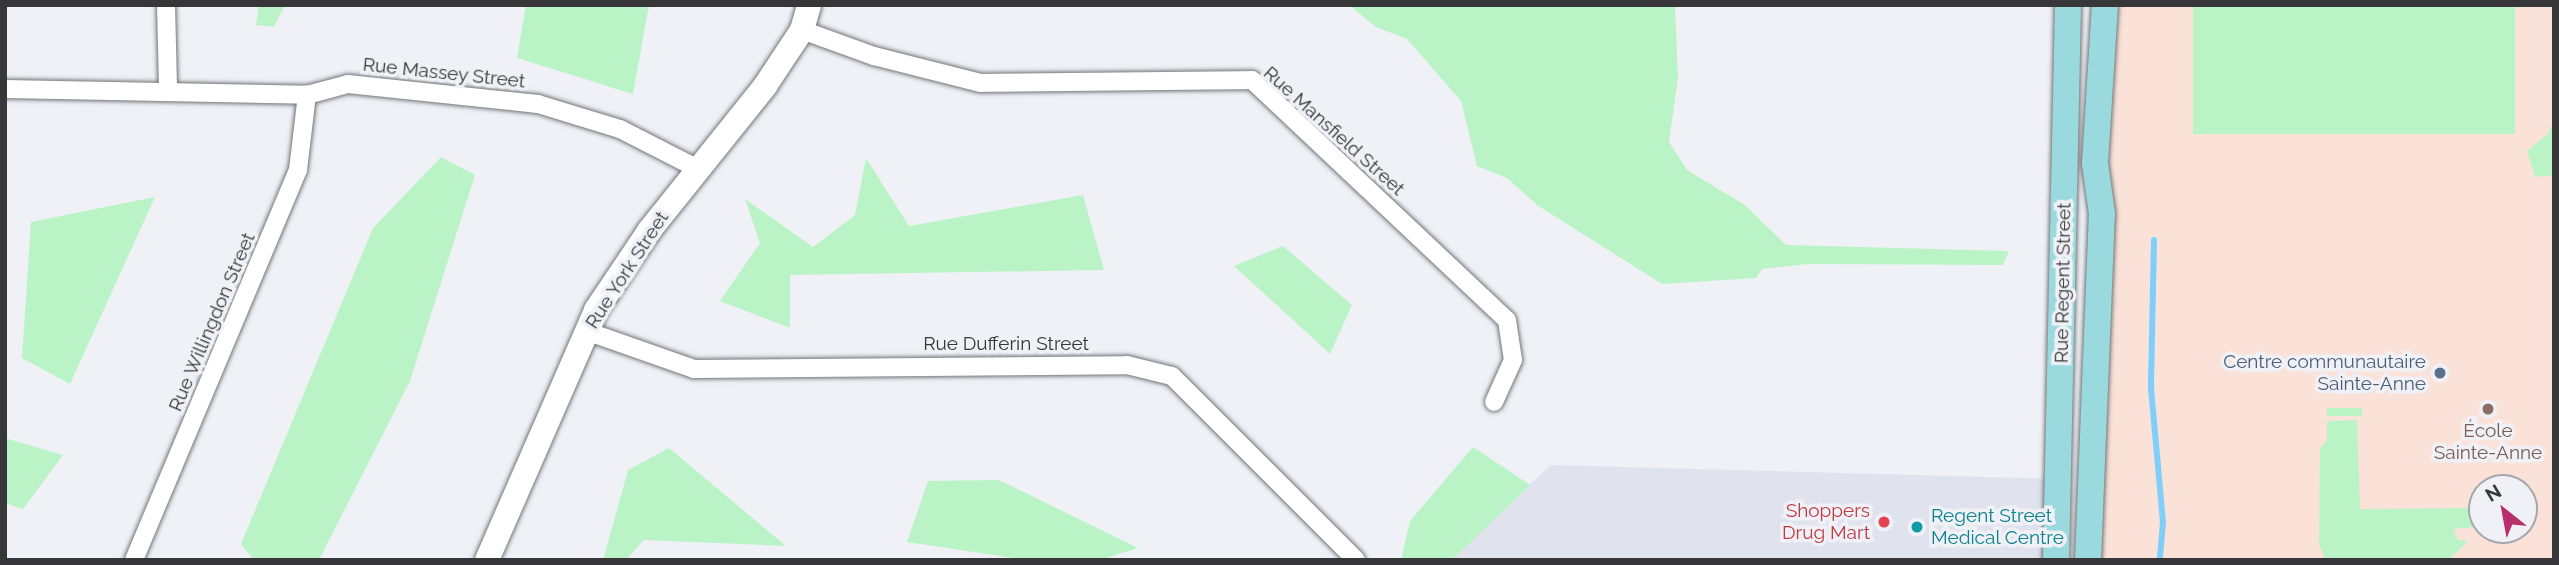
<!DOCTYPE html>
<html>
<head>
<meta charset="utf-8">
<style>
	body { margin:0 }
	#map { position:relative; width:2559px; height:565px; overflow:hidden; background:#f0f1f6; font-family:Raleway,sans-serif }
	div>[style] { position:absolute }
	.built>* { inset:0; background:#e0e3ed }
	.education>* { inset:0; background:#fae2d8 }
	.green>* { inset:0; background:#baf4c6; transform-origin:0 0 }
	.stream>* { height:6px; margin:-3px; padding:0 3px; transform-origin:3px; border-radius:3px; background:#80cff9 }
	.roads { filter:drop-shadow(0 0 2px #747579) drop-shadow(0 0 2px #747579) }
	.street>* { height:18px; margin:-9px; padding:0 9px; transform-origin:9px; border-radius:9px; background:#fff }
	.secondary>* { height:24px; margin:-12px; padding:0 12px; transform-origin:12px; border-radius:12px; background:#fff }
	.primary>* { height:26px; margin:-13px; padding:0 13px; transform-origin:13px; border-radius:13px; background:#9adade }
	.dots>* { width:19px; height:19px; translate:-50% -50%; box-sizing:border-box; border:4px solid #f0f1f6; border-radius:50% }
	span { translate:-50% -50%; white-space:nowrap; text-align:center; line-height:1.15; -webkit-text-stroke:7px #f0f1f6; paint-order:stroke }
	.street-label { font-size:19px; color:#373739 }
	.service-label { font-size:19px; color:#4e5e75 }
	.right { translate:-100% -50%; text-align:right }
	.education-label { font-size:19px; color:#785e54 }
	.health-label { font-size:19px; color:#be3a42 }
	.culture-label { font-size:19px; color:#0d838f }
	.left { translate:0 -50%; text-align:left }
	.frame { position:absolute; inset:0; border:7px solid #373739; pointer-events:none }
	.north { position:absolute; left:2468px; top:474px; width:70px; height:70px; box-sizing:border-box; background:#f0f1f6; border:2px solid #a6a7aa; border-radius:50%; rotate:329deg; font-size:19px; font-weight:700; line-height:28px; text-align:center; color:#373739 }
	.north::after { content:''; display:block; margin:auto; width:24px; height:32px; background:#b92f6c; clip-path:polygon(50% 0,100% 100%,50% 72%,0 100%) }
</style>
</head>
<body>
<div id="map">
	<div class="built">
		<i style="clip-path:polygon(1550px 465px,2058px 479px,2056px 560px,1452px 560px)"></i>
	</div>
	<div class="education">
		<i style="clip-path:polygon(evenodd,2105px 5px,2554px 5px,2554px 560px,2088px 560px,2105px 5px,2482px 488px,2524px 488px,2524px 530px,2482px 530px,2482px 488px)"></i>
	</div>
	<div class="green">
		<i style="clip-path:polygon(259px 5px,285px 5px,274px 27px,256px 25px)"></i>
		<i style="clip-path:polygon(526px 5px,649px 5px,633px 94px,517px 58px)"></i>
		<i style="clip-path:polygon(1349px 5px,1675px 5px,1678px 77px,1669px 142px,1687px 170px,1745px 205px,1786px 245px,2009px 251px,2003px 265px,1809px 264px,1762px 269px,1756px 278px,1662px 284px,1537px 205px,1507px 178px,1477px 166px,1461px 101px,1407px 39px,1376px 27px)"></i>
		<i style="left:2193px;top:5px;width:322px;height:129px"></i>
		<i style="clip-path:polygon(2554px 119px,2554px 175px,2535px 177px,2527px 151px,2548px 134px)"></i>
		<i style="clip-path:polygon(441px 157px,475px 175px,410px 381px,319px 560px,254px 560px,241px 544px,373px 228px)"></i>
		<i style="clip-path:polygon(866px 158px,909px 226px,1083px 195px,1104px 270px,790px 275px,790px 328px,720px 301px,760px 243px,745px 199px,813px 247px,855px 215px)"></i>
		<i style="clip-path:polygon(155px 197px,70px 384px,22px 358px,31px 222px)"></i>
		<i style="clip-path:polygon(1283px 246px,1352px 305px,1330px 354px,1234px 266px)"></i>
		<i style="left:2327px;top:408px;width:35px;height:8px"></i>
		<i style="clip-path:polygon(2357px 420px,2360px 509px,2482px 508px,2474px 527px,2453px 529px,2458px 540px,2468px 541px,2449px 560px,2325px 560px,2319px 543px,2320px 449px,2327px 440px,2327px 421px)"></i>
		<i style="clip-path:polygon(5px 438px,63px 455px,23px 509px,5px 503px)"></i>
		<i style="clip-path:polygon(1473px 447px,1530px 485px,1452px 560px,1401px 560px,1410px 521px)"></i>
		<i style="clip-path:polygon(669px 448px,786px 546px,644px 540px,626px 560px,603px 560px,628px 470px)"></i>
		<i style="clip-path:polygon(999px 480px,1138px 548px,1100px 560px,1027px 560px,907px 542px,928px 481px)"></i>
	</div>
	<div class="stream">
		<i style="left:2154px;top:240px;width:148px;rotate:91.2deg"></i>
		<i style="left:2151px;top:388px;width:135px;rotate:84.9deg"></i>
		<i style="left:2163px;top:522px;width:38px;rotate:95deg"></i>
	</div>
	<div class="roads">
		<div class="street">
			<i style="left:166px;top:5px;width:84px;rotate:88.6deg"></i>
			<i style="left:802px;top:30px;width:77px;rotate:19.9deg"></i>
			<i style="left:874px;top:56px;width:110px;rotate:14.2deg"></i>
			<i style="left:981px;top:83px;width:271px;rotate:-0.6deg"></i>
			<i style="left:1252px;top:80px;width:350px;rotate:43.3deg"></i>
			<i style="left:1507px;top:320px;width:40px;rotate:81.5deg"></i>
			<i style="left:1513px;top:360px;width:46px;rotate:114.3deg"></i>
			<i style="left:5px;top:89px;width:302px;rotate:1.1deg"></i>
			<i style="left:307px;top:95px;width:42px;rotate:-15deg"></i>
			<i style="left:348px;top:84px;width:191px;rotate:6deg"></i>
			<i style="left:538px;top:104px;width:86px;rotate:17deg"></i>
			<i style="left:620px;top:129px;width:88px;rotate:27.1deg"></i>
			<i style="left:586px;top:331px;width:114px;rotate:19.4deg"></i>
			<i style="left:694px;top:369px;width:433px;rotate:-0.5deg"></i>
			<i style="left:1127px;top:365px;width:46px;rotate:13.7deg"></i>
			<i style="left:1172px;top:376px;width:260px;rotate:45deg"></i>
			<i style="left:134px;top:560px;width:423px;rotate:-67.2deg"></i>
			<i style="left:298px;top:170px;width:76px;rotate:-83.2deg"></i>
		</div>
		<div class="secondary">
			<i style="left:487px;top:560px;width:273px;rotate:-66.4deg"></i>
			<i style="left:596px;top:310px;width:95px;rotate:-56.1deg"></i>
			<i style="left:649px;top:231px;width:186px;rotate:-51.3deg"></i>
			<i style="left:765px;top:86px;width:67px;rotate:-56.5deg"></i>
			<i style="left:802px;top:30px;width:26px;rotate:-74deg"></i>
		</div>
		<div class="primary">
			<i style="left:2056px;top:560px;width:555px;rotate:-88.76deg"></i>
			<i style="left:2088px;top:560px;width:346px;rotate:-87.7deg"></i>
			<i style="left:2102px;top:214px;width:51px;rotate:-97.8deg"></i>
			<i style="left:2095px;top:163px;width:158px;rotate:-86.4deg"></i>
		</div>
	</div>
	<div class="dots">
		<i style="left:2440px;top:373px;background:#5c6f8a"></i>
		<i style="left:2488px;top:409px;background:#8d6e63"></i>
		<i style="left:1884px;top:522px;background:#e0444e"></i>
		<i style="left:1917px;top:527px;background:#0f9aa8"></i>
	</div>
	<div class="street-label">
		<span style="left:444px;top:73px;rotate:6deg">Rue Massey Street</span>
		<span style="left:1334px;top:131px;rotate:42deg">Rue Mansfield Street</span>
		<span style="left:627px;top:270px;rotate:-57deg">Rue York Street</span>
		<span style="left:2063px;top:283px;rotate:-89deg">Rue Regent Street</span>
		<span style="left:212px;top:322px;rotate:-67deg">Rue Willingdon Street</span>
		<span style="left:1006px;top:344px">Rue Dufferin Street</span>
	</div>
	<div class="service-label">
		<span class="right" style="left:2426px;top:373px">Centre communautaire<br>Sainte-Anne</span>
	</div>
	<div class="education-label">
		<span style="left:2488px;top:442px">École<br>Sainte-Anne</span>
	</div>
	<div class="health-label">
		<span class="right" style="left:1870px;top:522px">Shoppers<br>Drug Mart</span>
	</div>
	<div class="culture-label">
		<span class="left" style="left:1931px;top:527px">Regent Street<br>Medical Centre</span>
	</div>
	<div class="frame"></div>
	<div class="north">N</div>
</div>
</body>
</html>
